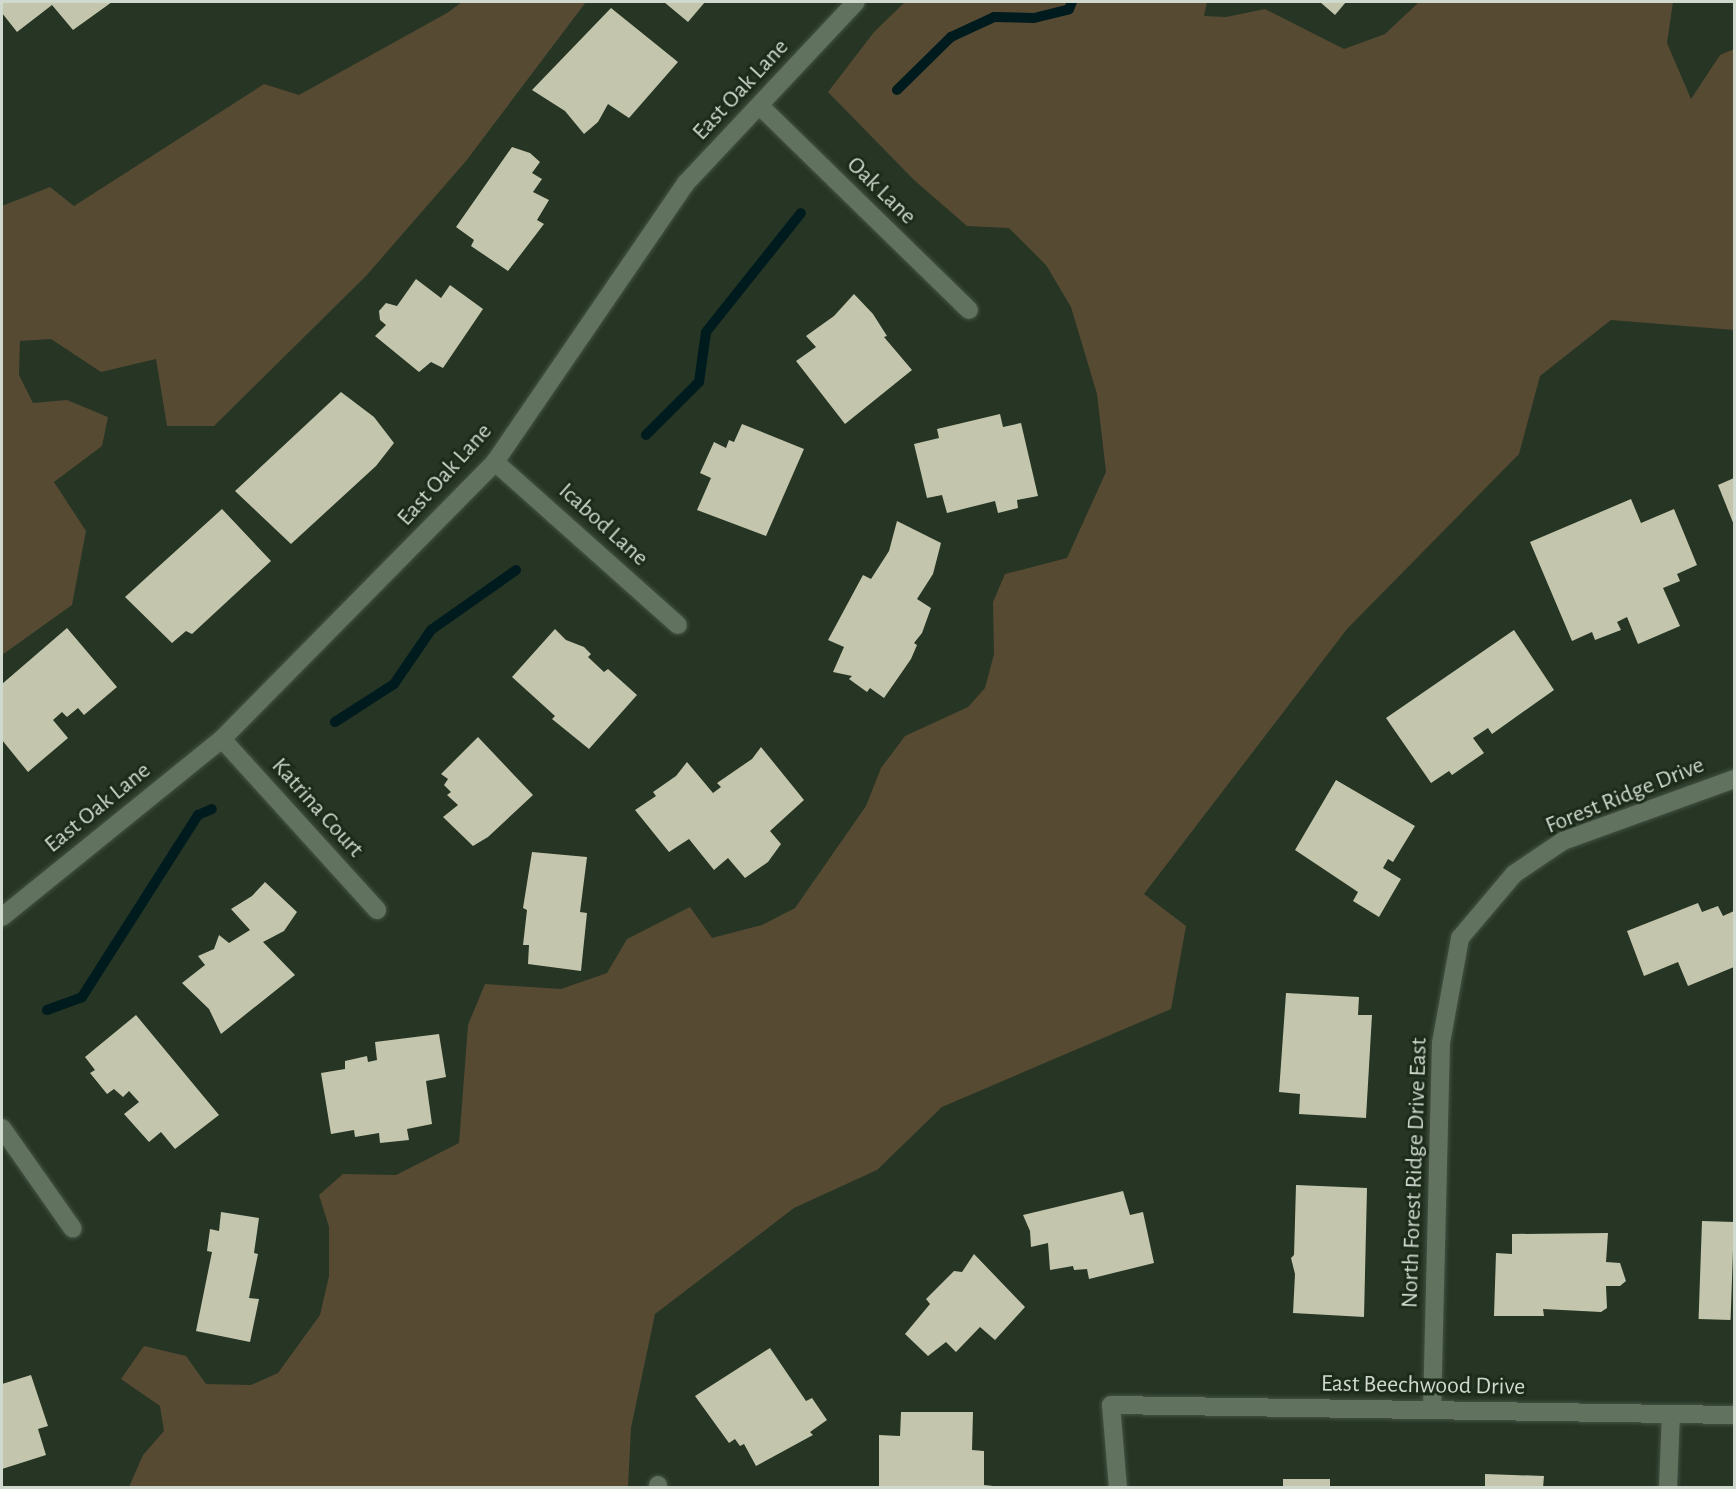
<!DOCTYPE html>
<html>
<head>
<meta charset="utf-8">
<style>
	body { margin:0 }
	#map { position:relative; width:1736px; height:1489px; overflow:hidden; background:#263524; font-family:"Alegreya Sans",sans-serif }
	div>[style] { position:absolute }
	.green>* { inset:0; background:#564a33 }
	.stream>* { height:10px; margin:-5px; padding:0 5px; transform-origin:5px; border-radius:5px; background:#001b1e }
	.building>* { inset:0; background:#c3c6ac; transform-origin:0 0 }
	.roads { filter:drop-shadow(0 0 2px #445243) drop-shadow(0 0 2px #445243) }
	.minor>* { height:18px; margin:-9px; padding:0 9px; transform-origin:9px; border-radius:9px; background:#61735f }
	span { translate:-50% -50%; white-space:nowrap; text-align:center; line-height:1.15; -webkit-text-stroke:6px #1c2b1a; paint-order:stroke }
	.street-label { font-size:24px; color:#cfd9ce }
	.frame { position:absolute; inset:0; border:3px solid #cfd9ce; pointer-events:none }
</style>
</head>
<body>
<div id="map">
	<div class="green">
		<i style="clip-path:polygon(462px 2px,586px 2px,466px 161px,366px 276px,214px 426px,167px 426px,156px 359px,101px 372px,51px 339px,20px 341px,19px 375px,33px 403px,67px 400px,108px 417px,102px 446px,54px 482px,86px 531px,72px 605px,2px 655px,2px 206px,50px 187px,74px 206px,264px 84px,299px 95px,447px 13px)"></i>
		<i style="clip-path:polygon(905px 2px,1207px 2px,1204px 16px,1226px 17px,1265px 9px,1344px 49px,1385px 34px,1419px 2px,1673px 2px,1667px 43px,1691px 99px,1720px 55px,1734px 49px,1734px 330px,1611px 320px,1540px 376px,1519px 454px,1347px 629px,1144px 894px,1186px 926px,1171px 1009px,942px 1107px,877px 1170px,794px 1208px,655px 1314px,631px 1428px,628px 1487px,129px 1487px,143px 1455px,164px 1431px,160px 1406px,121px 1379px,144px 1346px,186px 1356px,206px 1384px,251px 1385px,278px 1373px,320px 1315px,329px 1276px,329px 1227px,319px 1195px,343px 1174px,396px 1175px,459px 1143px,468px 1025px,485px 984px,561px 989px,607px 973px,627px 939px,690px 907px,712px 938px,762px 925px,795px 908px,866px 806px,881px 768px,905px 736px,968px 707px,985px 688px,994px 654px,993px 602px,1005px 574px,1067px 558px,1106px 472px,1097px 394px,1071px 307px,1046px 265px,1009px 228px,967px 226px,914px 180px,828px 92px,874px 32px)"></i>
	</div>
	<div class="stream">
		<i style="left:897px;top:90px;width:76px;rotate:-44.5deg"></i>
		<i style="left:951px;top:37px;width:47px;rotate:-24.9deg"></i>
		<i style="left:994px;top:17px;width:40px;rotate:1.4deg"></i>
		<i style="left:1034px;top:18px;width:36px;rotate:-14deg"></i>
		<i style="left:1069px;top:9px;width:8px;rotate:-67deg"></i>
		<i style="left:646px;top:435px;width:75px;rotate:-45deg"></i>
		<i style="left:699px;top:382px;width:50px;rotate:-82deg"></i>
		<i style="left:706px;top:332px;width:152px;rotate:-51.4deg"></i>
		<i style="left:335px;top:722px;width:70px;rotate:-32.8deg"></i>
		<i style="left:394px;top:684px;width:65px;rotate:-55.6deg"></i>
		<i style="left:431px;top:630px;width:104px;rotate:-35.2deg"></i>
		<i style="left:47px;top:1010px;width:37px;rotate:-20deg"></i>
		<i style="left:82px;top:997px;width:216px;rotate:-57.5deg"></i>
		<i style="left:198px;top:815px;width:15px;rotate:-23deg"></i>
	</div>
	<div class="building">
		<i style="clip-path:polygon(2px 2px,112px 2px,73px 30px,52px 5px,17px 32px,2px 13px)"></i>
		<i style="clip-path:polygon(664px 2px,705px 2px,688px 22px)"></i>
		<i style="clip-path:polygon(1320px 2px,1346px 2px,1335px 15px)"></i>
		<i style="clip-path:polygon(611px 8px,678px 62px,629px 118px,608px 104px,598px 122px,584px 134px,565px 111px,532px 90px)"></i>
		<i style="clip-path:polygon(512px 147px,530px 153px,540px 162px,532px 173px,542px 179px,533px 192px,549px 200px,537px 220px,544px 224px,508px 271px,471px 246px,474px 240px,456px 227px)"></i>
		<i style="clip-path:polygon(416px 279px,441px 298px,450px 285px,483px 309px,443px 368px,431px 362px,419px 372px,375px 336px,386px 325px,380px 320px,379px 311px,386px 303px,397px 306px)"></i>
		<i style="clip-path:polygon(854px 294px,873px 314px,887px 336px,884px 337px,912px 370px,845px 424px,796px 361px,816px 347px,806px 336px,834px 316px)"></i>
		<i style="clip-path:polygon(341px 392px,374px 417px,394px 443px,376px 466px,291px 544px,235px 491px)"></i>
		<i style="clip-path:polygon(1000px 414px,1003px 427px,1021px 423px,1038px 496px,1017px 500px,1018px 508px,998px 513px,995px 501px,947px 513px,942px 495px,927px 498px,914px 444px,939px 438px,937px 429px)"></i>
		<i style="clip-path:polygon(742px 424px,804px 449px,766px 536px,697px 510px,711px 478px,700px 473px,714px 442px,726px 448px,729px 440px,734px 442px)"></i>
		<i style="clip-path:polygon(1734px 478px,1734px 525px,1718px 485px)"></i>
		<i style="clip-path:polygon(1631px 499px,1641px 523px,1674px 509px,1697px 565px,1677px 574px,1680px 581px,1663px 588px,1680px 626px,1638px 644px,1627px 617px,1617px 622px,1621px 630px,1595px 640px,1592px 632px,1572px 641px,1530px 542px)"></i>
		<i style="clip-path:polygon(222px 509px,271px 561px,192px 634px,186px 631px,172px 643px,125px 597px)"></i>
		<i style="clip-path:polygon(897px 521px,941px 543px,933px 574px,917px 599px,931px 608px,922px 633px,914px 643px,917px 645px,911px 659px,884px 698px,870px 688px,867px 692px,849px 679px,852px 676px,833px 672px,844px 647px,828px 640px,863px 575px,871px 579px,889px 551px)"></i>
		<i style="clip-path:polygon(67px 628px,117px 687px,84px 715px,78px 708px,67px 717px,62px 712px,53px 720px,68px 738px,28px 772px,2px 740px,2px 684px)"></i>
		<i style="clip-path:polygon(555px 629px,566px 640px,584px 647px,591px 654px,588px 657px,604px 672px,608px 669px,637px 695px,589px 749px,552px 719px,555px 716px,512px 677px)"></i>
		<i style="clip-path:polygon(1514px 630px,1554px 690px,1492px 734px,1488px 728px,1473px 738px,1484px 753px,1452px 775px,1449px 771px,1431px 783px,1386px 718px)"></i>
		<i style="clip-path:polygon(478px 737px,533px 795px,488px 837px,473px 846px,443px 817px,458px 805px,447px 795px,451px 792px,444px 785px,448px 779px,441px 774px)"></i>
		<i style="clip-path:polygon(761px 747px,804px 800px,770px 831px,781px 844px,768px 862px,745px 878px,728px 858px,714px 870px,689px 839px,669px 852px,635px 810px,656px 796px,653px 792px,676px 776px,687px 762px,713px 793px,721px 787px,717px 783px,752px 759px)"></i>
		<i style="clip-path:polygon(1336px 780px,1415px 826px,1393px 862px,1388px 859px,1383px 868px,1401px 879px,1379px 917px,1353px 901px,1358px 892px,1295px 850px)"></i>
		<i style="clip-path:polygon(532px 852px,587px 857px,580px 912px,587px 913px,581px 971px,528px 964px,529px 945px,523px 945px,527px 910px,523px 908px)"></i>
		<i style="clip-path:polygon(265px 882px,297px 912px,284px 931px,263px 942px,295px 975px,221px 1034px,209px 1009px,182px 983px,205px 965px,198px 956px,214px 949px,219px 935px,229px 943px,250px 930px,231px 909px,252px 896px)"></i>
		<i style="clip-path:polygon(1698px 903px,1702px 912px,1718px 906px,1723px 916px,1734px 911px,1734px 967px,1688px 986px,1678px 962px,1644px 976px,1627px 931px)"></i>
		<i style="clip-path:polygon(1286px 993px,1359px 997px,1358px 1015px,1372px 1015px,1366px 1118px,1299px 1114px,1300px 1094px,1279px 1092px)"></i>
		<i style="clip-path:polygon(136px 1015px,219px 1115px,175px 1149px,161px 1132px,149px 1142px,124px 1114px,139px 1102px,129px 1091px,123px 1097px,114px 1089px,107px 1094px,90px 1073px,95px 1070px,85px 1057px)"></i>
		<i style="clip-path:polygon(439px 1034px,446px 1077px,426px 1081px,432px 1124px,407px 1129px,409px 1140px,380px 1143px,379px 1133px,355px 1137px,354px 1130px,331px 1134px,321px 1073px,345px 1069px,345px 1061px,367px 1056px,368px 1062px,377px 1060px,375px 1042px)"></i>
		<i style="clip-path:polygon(1296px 1185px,1367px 1188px,1364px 1317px,1293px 1313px,1295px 1274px,1291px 1258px,1294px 1255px)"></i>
		<i style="clip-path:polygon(1123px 1191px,1130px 1215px,1143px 1212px,1154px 1263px,1089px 1279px,1087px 1269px,1074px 1270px,1073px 1266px,1050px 1270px,1048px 1243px,1031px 1247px,1030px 1231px,1023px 1215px)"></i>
		<i style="clip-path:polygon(221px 1212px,259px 1218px,254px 1253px,258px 1254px,249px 1298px,259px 1299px,250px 1342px,196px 1331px,212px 1252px,207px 1251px,210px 1229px,219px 1231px)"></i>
		<i style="left:1702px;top:1221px;width:32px;height:98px;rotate:2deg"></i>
		<i style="clip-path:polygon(1608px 1233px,1606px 1262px,1620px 1263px,1626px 1281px,1620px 1286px,1606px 1286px,1607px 1308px,1601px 1312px,1543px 1309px,1544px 1316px,1494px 1316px,1496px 1253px,1512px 1254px,1512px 1234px)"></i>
		<i style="clip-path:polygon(974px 1254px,1025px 1307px,995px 1340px,980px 1327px,956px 1352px,946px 1342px,928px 1356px,905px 1334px,930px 1304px,926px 1299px,954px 1271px,962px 1272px)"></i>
		<i style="clip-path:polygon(770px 1348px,806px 1401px,812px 1398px,827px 1420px,810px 1432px,813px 1435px,756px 1466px,744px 1444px,740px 1446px,735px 1439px,729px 1443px,695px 1396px)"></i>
		<i style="clip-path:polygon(31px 1375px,48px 1426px,38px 1429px,46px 1455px,2px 1469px,2px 1384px)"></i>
		<i style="clip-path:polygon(901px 1412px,973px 1412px,972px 1450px,984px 1451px,984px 1485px,1011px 1488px,879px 1488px,879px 1435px,900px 1436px)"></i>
		<i style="clip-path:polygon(1485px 1474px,1544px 1476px,1543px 1488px,1485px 1488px)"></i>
		<i style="left:1283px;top:1479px;width:47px;height:9px"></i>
	</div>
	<div class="roads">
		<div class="minor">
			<i style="left:760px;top:106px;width:292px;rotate:44.3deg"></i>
			<i style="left:495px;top:462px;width:245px;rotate:41.7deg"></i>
			<i style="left:222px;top:739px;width:231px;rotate:47.8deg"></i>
			<i style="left:2px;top:917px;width:283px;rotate:-39deg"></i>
			<i style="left:222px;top:739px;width:389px;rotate:-45.4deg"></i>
			<i style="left:495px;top:462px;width:338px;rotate:-55.6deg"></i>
			<i style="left:686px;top:183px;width:248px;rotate:-46.8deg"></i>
			<i style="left:2px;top:1128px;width:123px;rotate:54.9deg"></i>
			<i style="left:1432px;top:1410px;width:367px;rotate:-88.6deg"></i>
			<i style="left:1441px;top:1043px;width:107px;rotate:-79.7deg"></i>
			<i style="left:1460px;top:938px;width:84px;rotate:-49.8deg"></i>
			<i style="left:1514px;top:874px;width:59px;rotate:-34deg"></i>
			<i style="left:1563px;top:841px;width:182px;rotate:-19.9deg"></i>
			<i style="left:658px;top:1488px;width:3px;rotate:-90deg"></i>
			<i style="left:1118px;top:1488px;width:83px;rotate:-94.8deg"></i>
			<i style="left:1111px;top:1405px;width:623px;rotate:0.92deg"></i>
			<i style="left:1668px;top:1488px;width:74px;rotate:-87.7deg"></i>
		</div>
	</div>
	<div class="street-label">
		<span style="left:741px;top:90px;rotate:-47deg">East Oak Lane</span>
		<span style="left:881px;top:191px;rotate:44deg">Oak Lane</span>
		<span style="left:445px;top:475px;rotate:-48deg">East Oak Lane</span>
		<span style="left:603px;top:525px;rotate:42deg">Icabod Lane</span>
		<span style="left:1625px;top:796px;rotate:-22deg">Forest Ridge Drive</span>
		<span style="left:98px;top:808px;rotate:-39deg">East Oak Lane</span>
		<span style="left:317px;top:808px;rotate:48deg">Katrina Court</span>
		<span style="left:1415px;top:1173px;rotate:-88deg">North Forest Ridge Drive East</span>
		<span style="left:1423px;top:1386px;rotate:1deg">East Beechwood Drive</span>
	</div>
	<div class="frame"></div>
</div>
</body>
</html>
